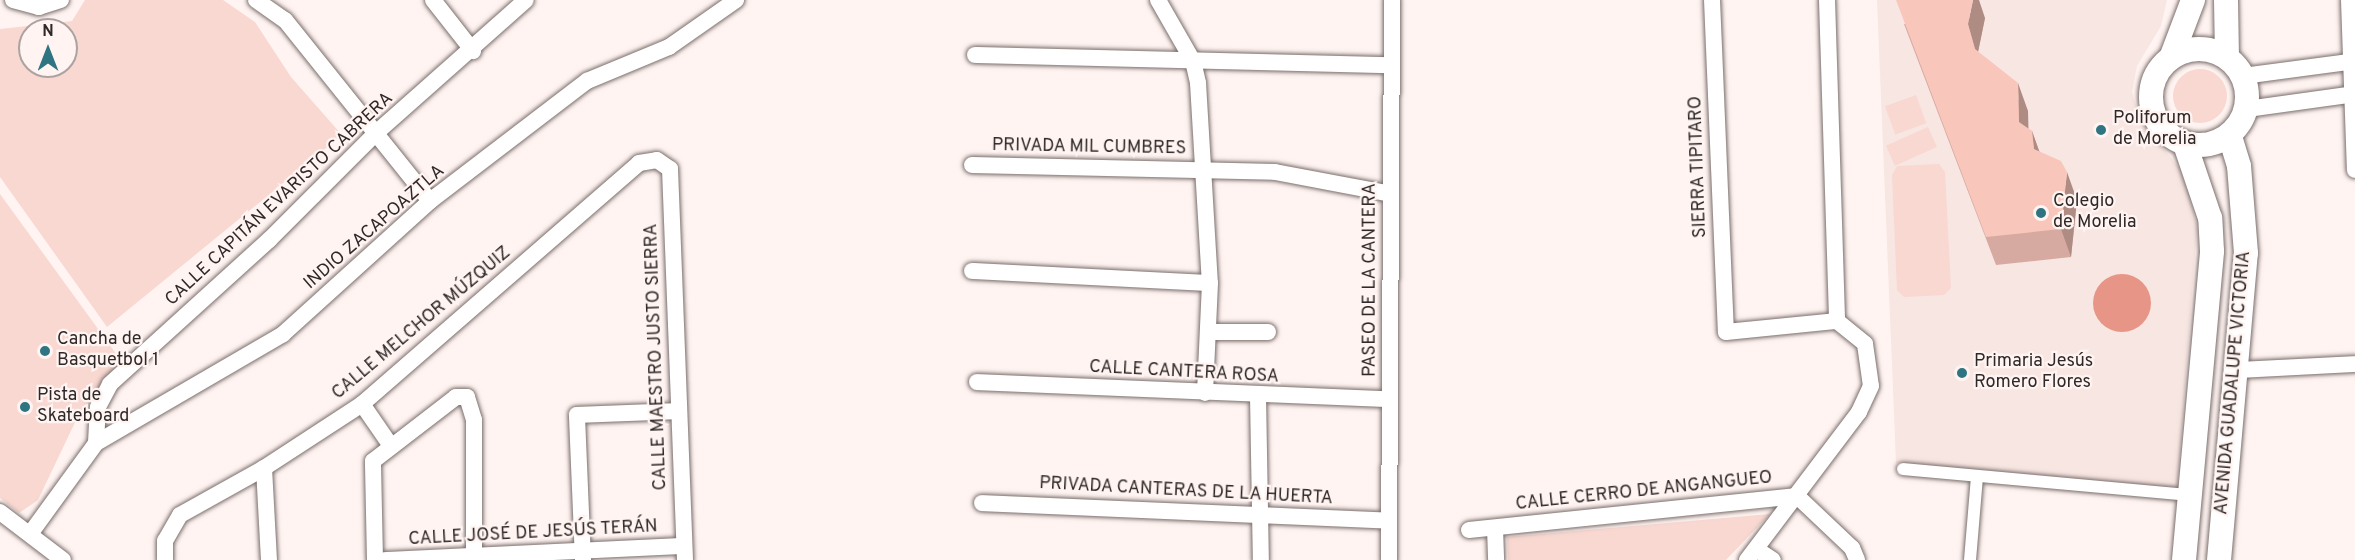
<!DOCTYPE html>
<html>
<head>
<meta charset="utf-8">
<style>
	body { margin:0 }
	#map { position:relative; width:2355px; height:560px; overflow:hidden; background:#fff4f1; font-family:Overpass,sans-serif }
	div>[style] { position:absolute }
	.built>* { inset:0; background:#f8e6e2 }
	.green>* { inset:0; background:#f8d8d1; transform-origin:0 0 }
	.round { border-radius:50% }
	.water>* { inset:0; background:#e79586 }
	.roads { filter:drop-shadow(0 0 2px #7a6e6c) drop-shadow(0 0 2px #7a6e6c) }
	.pedestrian>* { height:12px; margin:-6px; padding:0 6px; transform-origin:6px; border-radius:6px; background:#fff }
	.minor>* { height:16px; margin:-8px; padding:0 8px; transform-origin:8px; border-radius:8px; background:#fff }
	.secondary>* { height:24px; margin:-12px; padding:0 12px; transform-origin:12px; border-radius:12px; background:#fff }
	.secondary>.ring { margin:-12px; padding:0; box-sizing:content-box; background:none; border:24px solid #fff; border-radius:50% }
	.wall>* { inset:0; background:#d6aaa1 }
	.shaded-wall>* { inset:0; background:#ae8b83 }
	.building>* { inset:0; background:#f9c6bb }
	.dots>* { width:16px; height:16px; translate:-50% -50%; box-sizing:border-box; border:3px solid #fff4f1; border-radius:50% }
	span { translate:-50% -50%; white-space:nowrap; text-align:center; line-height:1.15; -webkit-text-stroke:4.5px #fff4f1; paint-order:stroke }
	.poi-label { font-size:18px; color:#2e2928 }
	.left { translate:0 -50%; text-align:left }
	.street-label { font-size:18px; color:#2e2928 }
	.north { position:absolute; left:18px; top:18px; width:60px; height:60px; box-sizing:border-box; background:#fff4f1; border:2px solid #aba3a1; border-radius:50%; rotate:0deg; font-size:16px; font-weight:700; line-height:24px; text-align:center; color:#2e2928 }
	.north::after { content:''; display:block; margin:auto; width:21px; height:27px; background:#2e7481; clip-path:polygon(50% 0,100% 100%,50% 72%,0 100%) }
</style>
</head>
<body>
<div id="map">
	<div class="built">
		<i style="clip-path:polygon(1877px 0,2167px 0,2161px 26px,2137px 66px,2132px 92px,2140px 120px,2185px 175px,2197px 228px,2177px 490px,1896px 463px)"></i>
	</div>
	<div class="green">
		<i style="clip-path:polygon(evenodd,85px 0,223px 0,255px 22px,291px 77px,342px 135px,107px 327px,0 177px,0 29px,72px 21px,85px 0,30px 30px,66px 30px,66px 66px,30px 66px,30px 30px)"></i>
		<i class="round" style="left:2173px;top:69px;width:54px;height:54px"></i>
		<i style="left:1916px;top:95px;width:30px;height:33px;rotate:70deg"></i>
		<i style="left:1928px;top:127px;width:22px;height:46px;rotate:66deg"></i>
		<i style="clip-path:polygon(1939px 164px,1945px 172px,1951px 288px,1944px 295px,1904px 297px,1897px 290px,1892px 175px,1897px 166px)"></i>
		<i style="clip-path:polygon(0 194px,125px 366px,79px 414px,38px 500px,19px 513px,0 498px)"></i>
		<i style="clip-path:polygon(1770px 514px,1726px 560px,1508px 560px,1507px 537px)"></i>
	</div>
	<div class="water">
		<i class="round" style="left:2093px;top:274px;width:58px;height:58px"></i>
	</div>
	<div class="roads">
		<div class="pedestrian">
			<i style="left:1903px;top:469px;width:288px;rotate:5.2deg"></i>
			<i style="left:1970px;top:560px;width:84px;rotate:-85.2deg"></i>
		</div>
		<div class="minor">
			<i style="left:13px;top:0;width:27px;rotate:15deg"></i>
			<i style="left:39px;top:7px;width:23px;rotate:-18deg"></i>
			<i style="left:256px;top:0;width:35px;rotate:35deg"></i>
			<i style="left:285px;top:20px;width:232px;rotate:51.3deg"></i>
			<i style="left:433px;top:0;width:65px;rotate:51.9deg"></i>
			<i style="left:1158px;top:0;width:70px;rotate:60.2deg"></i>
			<i style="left:1193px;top:61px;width:23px;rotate:77deg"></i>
			<i style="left:1198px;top:83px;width:200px;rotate:86.6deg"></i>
			<i style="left:1210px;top:283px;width:110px;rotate:92.6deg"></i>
			<i style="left:1712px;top:0;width:332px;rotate:87.6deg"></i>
			<i style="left:1726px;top:332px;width:112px;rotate:-5.7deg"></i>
			<i style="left:1837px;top:321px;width:36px;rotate:39deg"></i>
			<i style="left:1865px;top:344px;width:42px;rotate:81.9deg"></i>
			<i style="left:1871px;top:386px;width:29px;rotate:115deg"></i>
			<i style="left:1859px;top:412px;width:186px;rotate:127.1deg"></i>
			<i style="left:1827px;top:0;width:321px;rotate:88.2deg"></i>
			<i style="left:2349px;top:0;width:170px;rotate:88deg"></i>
			<i style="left:975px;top:55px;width:417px;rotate:1.4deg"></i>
			<i style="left:2243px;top:76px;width:113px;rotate:-7.6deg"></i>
			<i style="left:2247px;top:109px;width:109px;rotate:-7.9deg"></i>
			<i style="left:972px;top:165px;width:303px;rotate:1.3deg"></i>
			<i style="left:1275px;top:172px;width:118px;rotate:10.7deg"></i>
			<i style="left:972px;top:271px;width:238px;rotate:2.9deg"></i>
			<i style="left:1208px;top:332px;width:60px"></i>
			<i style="left:2237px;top:370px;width:118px;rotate:-2.9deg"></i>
			<i style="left:977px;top:382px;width:413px;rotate:2.4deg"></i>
			<i style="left:1258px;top:396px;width:164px;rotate:89deg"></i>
			<i style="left:362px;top:404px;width:51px;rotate:55.4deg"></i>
			<i style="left:96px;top:443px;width:216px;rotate:-30.2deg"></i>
			<i style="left:283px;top:334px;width:198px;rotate:-42.1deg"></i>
			<i style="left:430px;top:201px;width:198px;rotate:-37.4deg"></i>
			<i style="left:587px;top:81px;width:89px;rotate:-22.5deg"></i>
			<i style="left:669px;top:47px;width:82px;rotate:-35deg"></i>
			<i style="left:264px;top:468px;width:92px;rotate:86.9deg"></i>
			<i style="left:982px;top:503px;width:407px;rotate:2.5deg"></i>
			<i style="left:0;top:512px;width:79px;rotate:37.3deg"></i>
			<i style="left:1495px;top:528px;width:32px;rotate:88deg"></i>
			<i style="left:1469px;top:530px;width:330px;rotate:-5.9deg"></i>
			<i style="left:1797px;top:496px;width:76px;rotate:43.4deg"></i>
			<i style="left:1852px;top:548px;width:13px;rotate:67deg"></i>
			<i style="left:30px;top:534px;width:112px;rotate:-54deg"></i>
			<i style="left:96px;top:443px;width:36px;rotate:-87deg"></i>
			<i style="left:98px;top:407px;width:26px;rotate:-62deg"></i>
			<i style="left:110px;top:384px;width:215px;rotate:-42.2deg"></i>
			<i style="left:269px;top:240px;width:151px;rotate:-45deg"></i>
			<i style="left:376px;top:133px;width:200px;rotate:-41.6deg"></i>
			<i style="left:1756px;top:549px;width:20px;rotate:33deg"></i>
			<i style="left:165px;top:560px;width:19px;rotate:-90deg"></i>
			<i style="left:165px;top:541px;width:30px;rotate:-60deg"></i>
			<i style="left:180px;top:515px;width:96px;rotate:-29.2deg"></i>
			<i style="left:264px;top:468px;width:117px;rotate:-33.1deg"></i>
			<i style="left:362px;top:404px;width:367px;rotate:-41deg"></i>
			<i style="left:639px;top:163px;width:18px;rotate:-9deg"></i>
			<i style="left:657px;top:160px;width:16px;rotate:35deg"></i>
			<i style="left:670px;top:169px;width:391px;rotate:87.8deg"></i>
			<i style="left:375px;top:560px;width:99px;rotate:-91.2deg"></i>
			<i style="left:373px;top:461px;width:105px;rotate:-37.6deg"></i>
			<i style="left:456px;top:397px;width:11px"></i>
			<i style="left:467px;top:397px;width:24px;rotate:73deg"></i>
			<i style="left:474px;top:420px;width:140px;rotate:90deg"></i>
			<i style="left:385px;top:560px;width:299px;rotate:-2.7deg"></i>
			<i style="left:583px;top:560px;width:145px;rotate:-92.4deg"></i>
			<i style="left:577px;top:415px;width:102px;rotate:-2.2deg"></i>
			<i style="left:1389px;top:560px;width:560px;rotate:-89.69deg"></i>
		</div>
		<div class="secondary">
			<i style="left:2226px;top:0;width:58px;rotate:89deg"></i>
			<i class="ring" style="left:2151px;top:49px;width:72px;height:72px"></i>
			<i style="left:2171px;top:58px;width:62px;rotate:-69.2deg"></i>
			<i style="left:2184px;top:560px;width:310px;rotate:-84.8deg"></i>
			<i style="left:2212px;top:251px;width:33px;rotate:-93deg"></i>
			<i style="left:2210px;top:218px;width:78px;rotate:-108.7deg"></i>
			<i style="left:2219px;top:560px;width:308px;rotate:-85deg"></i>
			<i style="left:2246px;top:253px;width:87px;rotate:-94.6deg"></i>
			<i style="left:2239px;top:166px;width:31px;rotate:-107deg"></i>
		</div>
	</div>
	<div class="wall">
		<i style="clip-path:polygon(1985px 18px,1978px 52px,2028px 111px,2028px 129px,2032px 131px,2039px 151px,2077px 200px,2071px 257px,1996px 265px,1904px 24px)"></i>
	</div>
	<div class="shaded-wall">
		<i style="clip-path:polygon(1973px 0,1979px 0,1985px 18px,1978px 52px,1975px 49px,1968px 24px)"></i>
		<i style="clip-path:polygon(2018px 83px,2028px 111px,2029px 150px,2019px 122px)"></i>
		<i style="clip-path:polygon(2032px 131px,2042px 159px,2034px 149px)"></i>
		<i style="clip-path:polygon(2067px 172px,2077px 200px,2071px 257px,2061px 229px)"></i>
	</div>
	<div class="building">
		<i style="clip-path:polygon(1896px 0,1973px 0,1968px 24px,1975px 49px,2018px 83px,2019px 122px,2032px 131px,2034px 149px,2061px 161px,2067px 172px,2061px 229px,1986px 237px)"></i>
	</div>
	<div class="dots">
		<i style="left:2101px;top:130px;background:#2e7481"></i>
		<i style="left:2041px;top:213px;background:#2e7481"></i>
		<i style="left:45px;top:351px;background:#2e7481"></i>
		<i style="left:1962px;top:373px;background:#2e7481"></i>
		<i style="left:25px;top:407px;background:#2e7481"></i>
	</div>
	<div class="poi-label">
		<span class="left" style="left:2113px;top:130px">Poliforum<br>de Morelia</span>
		<span class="left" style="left:2053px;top:213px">Colegio<br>de Morelia</span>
		<span class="left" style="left:57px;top:351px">Cancha de<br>Basquetbol 1</span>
		<span class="left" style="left:1974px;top:373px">Primaria Jesús<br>Romero Flores</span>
		<span class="left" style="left:37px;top:407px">Pista de<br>Skateboard</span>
	</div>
	<div class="street-label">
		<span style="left:1089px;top:148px;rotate:1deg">PRIVADA MIL CUMBRES</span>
		<span style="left:1699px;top:167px;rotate:-92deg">SIERRA TIPITARO</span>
		<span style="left:280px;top:200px;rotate:-43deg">CALLE CAPITÁN EVARISTO CABRERA</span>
		<span style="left:375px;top:228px;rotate:-41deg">INDIO ZACAPOAZTLA</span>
		<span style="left:1371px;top:280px;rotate:-90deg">PASEO DE LA CANTERA</span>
		<span style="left:422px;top:324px;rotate:-40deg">CALLE MELCHOR MÚZQUIZ</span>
		<span style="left:657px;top:357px;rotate:-92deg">CALLE MAESTRO JUSTO SIERRA</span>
		<span style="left:1184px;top:373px;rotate:3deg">CALLE CANTERA ROSA</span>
		<span style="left:2234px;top:383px;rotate:-85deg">AVENIDA GUADALUPE VICTORIA</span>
		<span style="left:1186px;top:492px;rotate:3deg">PRIVADA CANTERAS DE LA HUERTA</span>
		<span style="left:1644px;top:492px;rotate:-6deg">CALLE CERRO DE ANGANGUEO</span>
		<span style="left:533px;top:534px;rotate:-3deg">CALLE JOSÉ DE JESÚS TERÁN</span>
	</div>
	<div class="north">N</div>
</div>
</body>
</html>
